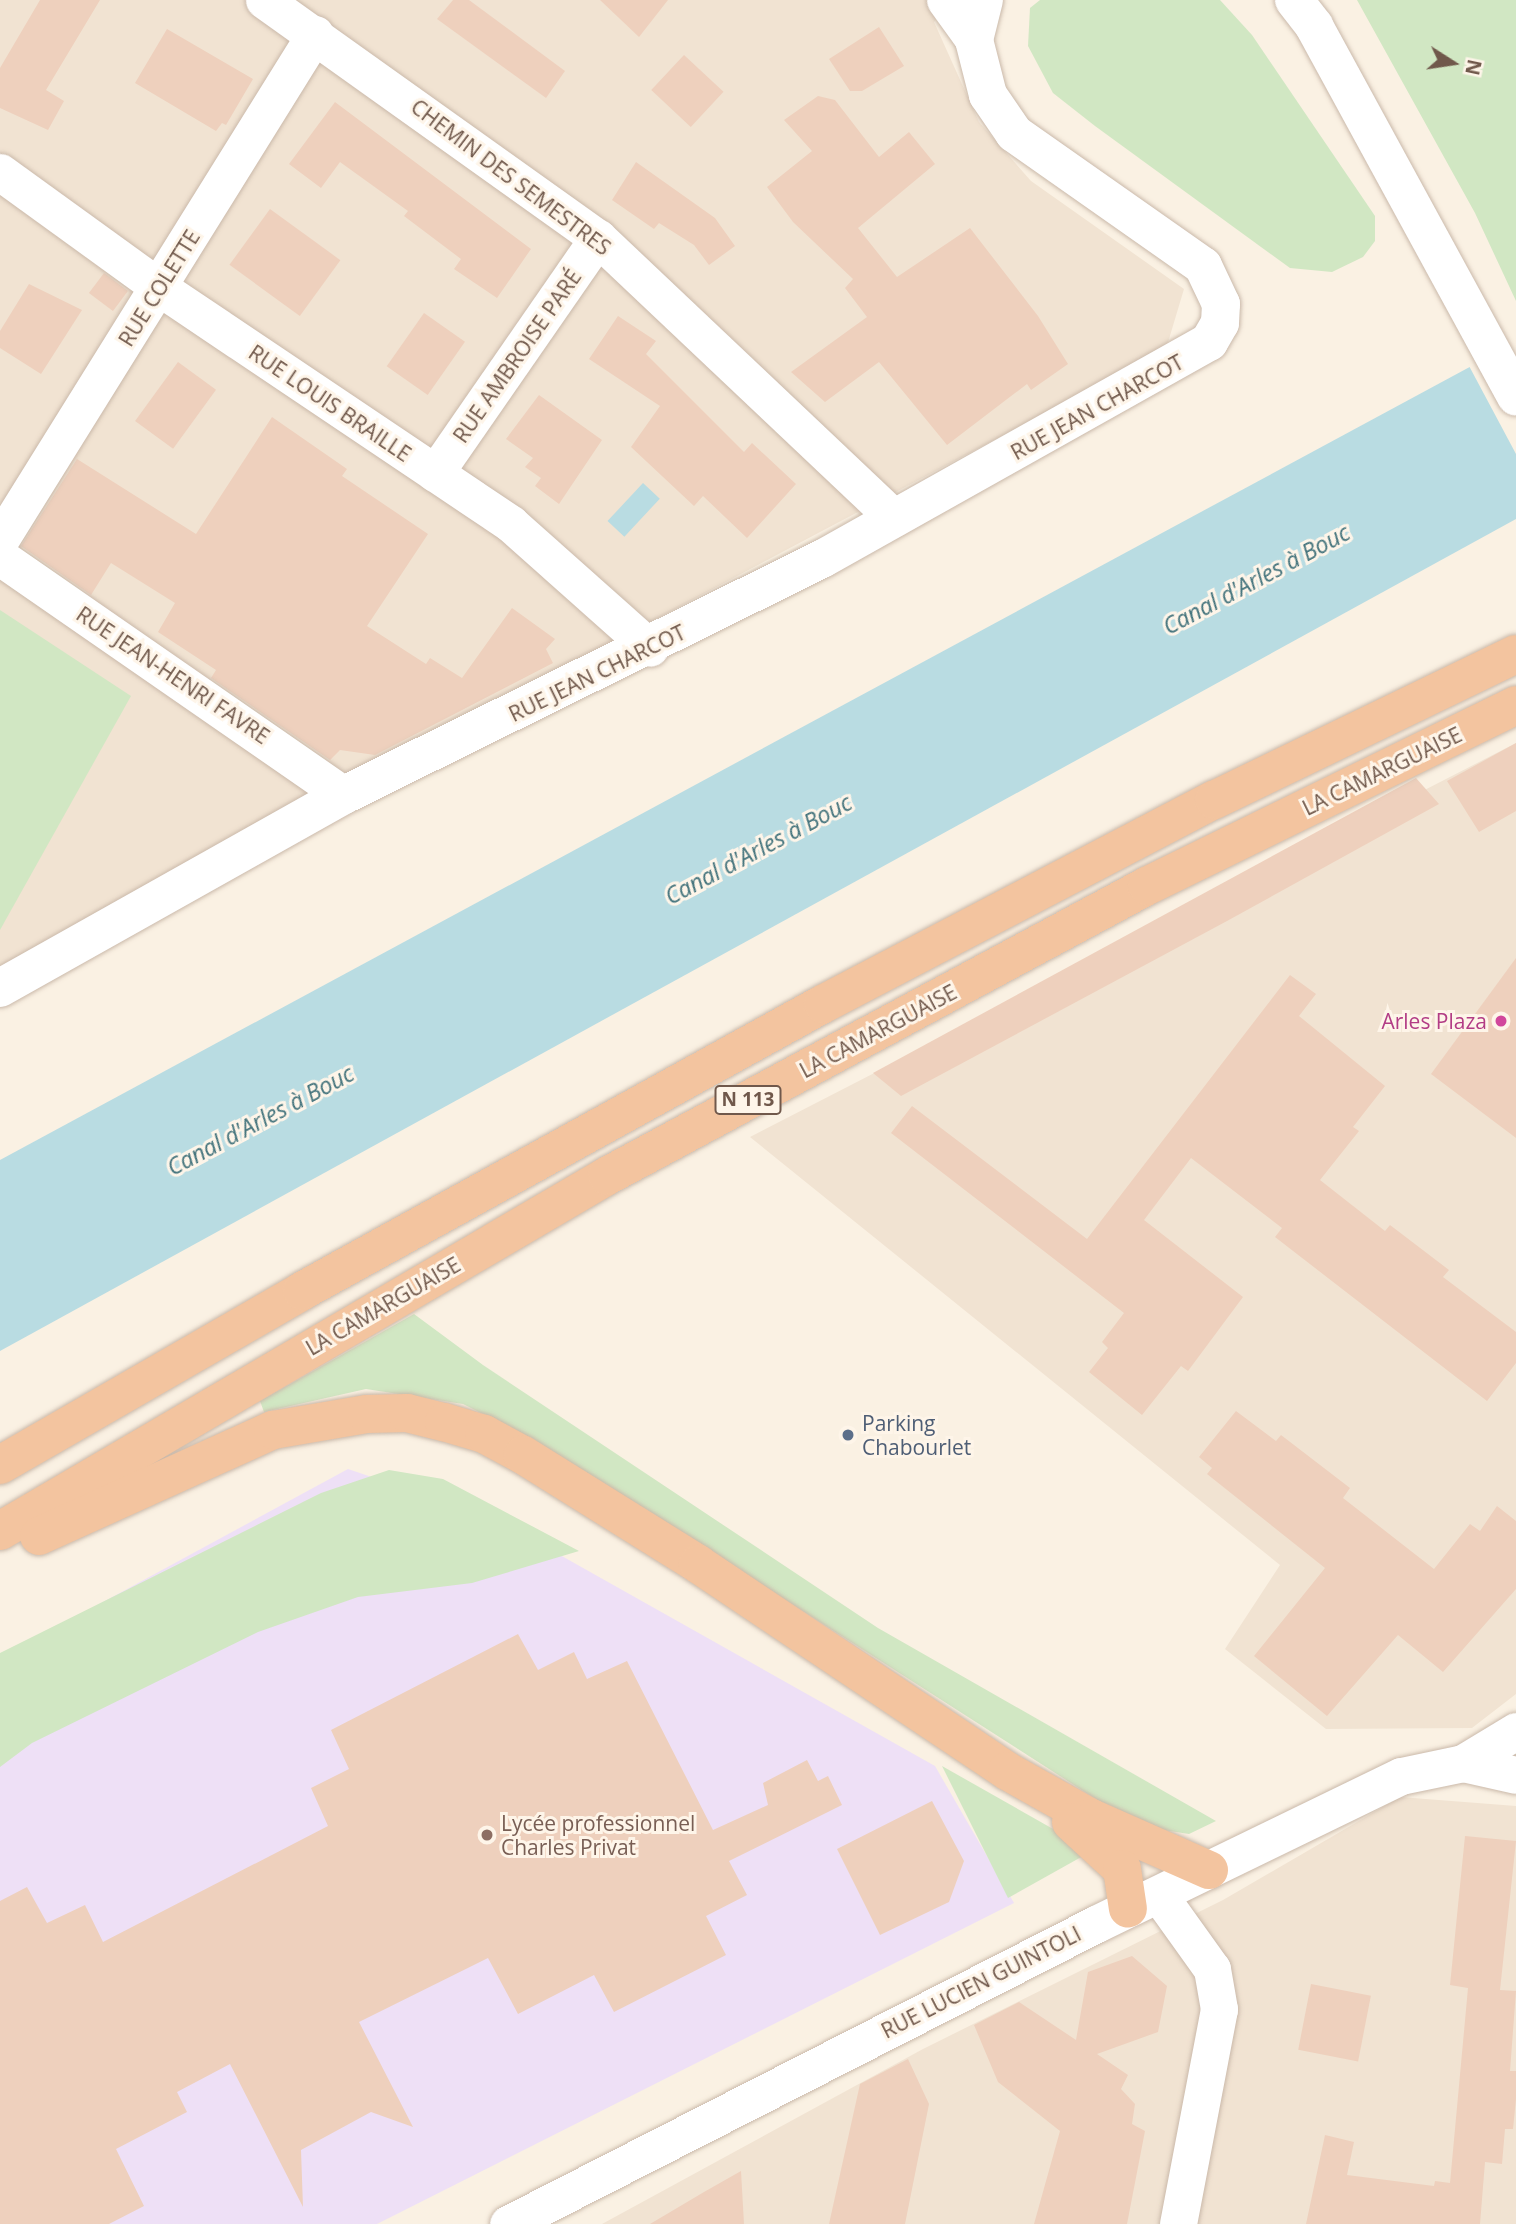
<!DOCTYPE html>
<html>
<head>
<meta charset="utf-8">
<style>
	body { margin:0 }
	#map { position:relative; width:1516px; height:2224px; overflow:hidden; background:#faf1e3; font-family:"Open Sans",sans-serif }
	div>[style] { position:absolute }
	.residential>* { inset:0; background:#f1e3d2 }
	.education>* { inset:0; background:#eee0f6 }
	.green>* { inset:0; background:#d1e7c3 }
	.water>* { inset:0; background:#b9dce2; transform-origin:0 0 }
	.pier>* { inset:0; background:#faf1e3 }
	.building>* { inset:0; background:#eed0bd; transform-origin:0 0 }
	.roads { filter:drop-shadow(0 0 2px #cab9aa) drop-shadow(0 0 2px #cab9aa) }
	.minor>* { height:37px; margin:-18.5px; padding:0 18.5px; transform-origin:18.5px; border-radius:18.5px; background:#fff }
	.tertiary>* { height:38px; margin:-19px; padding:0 19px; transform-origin:19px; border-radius:19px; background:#fff }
	.secondary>* { height:38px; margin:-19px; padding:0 19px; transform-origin:19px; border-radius:19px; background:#fff }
	.trunk>* { height:38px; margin:-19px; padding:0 19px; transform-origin:19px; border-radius:19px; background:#f3c49f }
	.dots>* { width:19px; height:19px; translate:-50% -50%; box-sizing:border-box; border:4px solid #fef5e9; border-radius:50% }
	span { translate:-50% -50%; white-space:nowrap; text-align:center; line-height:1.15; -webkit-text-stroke:6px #fef5e9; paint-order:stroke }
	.shield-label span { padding:2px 5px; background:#fef5e9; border:2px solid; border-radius:5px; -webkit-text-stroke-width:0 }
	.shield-label { font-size:19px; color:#70584b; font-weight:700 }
	.street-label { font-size:21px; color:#70584b }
	.hotel-label { font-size:21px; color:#b23c85 }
	.right { translate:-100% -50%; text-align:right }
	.service-label { font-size:21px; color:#4e5e75 }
	.left { translate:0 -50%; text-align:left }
	.education-label { font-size:21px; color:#785e54 }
	.water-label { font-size:23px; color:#43737c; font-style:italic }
	.north { position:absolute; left:1418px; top:28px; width:70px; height:70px; -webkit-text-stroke:5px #fef5e9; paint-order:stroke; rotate:102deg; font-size:19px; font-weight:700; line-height:28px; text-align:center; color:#70584b }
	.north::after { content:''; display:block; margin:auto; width:24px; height:32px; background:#70584b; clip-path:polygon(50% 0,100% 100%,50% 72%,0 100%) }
</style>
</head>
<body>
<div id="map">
	<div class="residential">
		<i style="clip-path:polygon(0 0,952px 0,934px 22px,979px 122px,1031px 181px,1184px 289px,1166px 349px,0 966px)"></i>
		<i style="clip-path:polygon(1516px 743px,1516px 1694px,1472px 1728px,1326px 1729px,1225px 1649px,1280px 1565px,750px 1137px)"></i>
		<i style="clip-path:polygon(1400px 1797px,1516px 1806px,1516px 2224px,602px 2224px,923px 2049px,1223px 1900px)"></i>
	</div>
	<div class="education">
		<i style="clip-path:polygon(348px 1469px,496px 1519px,935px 1766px,1014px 1903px,377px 2224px,0 2224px,0 1658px)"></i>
	</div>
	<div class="green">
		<i style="clip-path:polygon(1040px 0,1220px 0,1252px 35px,1375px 216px,1375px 241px,1363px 257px,1332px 272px,1290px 268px,1095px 126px,1053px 93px,1028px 46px,1030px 8px)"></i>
		<i style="clip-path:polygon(1357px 0,1516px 0,1516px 301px,1475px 213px)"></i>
		<i style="clip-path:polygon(0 610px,131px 696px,0 930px)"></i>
		<i style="clip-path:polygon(414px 1314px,483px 1365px,878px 1628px,1216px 1821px,1189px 1834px,1138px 1826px,612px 1489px,523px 1434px,463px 1404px,366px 1389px,264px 1412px,260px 1401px)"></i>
		<i style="clip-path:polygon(389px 1470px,443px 1479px,579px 1551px,472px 1583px,358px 1597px,258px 1632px,32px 1743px,0 1767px,0 1653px,321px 1493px)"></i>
		<i style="clip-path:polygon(942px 1766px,1092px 1851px,1008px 1898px)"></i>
	</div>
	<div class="water">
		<i style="clip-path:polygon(1516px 342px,1516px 519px,0 1351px,0 1160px)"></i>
		<i style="left:643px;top:483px;width:23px;height:52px;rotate:43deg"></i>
	</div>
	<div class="pier">
		<i style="clip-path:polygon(1516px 338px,1516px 454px,1468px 364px)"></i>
	</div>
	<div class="building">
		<i style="clip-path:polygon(40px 0,100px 0,46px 90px,64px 101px,48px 130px,0 108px,0 68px)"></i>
		<i style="clip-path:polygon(453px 0,469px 0,565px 71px,546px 98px,437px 19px)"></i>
		<i style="clip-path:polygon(600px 0,668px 0,639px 37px)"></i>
		<i style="clip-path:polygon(879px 27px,904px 66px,862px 91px,850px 91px,829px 59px)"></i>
		<i style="clip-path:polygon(167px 29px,253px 79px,226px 125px,222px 123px,216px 131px,135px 83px)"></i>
		<i style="left:684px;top:55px;width:54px;height:48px;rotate:43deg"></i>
		<i style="clip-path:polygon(818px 96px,835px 100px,879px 157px,909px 132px,935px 164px,858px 228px,897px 277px,970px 228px,1038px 316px,1068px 364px,1031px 390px,1027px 384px,947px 445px,879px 362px,825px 402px,791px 372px,867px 317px,845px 288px,853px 279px,793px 222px,767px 187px,812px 151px,784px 120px)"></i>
		<i style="clip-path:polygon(335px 102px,531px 249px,497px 298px,454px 269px,461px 259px,404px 216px,408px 211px,340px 162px,321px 188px,289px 164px)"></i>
		<i style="clip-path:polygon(636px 162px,715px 218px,735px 246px,709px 265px,694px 245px,659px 223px,654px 229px,612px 200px)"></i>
		<i style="left:270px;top:209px;width:87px;height:69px;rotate:36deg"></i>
		<i style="left:104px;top:273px;width:30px;height:25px;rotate:37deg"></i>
		<i style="clip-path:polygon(29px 284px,82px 310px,41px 374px,0 348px,0 331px)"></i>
		<i style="left:424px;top:313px;width:50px;height:65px;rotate:35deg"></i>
		<i style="clip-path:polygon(618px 316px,656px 341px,646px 354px,744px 452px,752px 443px,796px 484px,747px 538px,703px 496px,694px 506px,631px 447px,660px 406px,589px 359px)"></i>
		<i style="left:178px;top:362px;width:47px;height:73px;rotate:36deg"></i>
		<i style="clip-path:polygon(539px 395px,602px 440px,559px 504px,535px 486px,541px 478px,525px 467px,533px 458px,506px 439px)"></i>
		<i style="clip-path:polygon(272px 417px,347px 469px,342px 476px,428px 534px,367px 626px,426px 664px,430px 658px,462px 678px,512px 608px,555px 639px,546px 649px,553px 663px,375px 755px,340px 750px,330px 760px,211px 678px,216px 670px,158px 632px,175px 603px,111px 563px,91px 595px,21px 546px,77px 459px,196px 534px)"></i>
		<i style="clip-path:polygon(1516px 743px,1516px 811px,1479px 832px,1447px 781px)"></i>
		<i style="clip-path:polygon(1416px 778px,1439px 804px,1227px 921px,901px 1096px,873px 1073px)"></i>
		<i style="clip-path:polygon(1516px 958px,1516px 1138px,1431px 1074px)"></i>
		<i style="clip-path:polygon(1290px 975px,1316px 994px,1299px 1016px,1385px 1086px,1353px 1127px,1359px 1131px,1320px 1180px,1385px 1231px,1390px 1225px,1449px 1270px,1443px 1277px,1516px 1332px,1516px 1363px,1487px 1401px,1275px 1237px,1282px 1228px,1191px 1158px,1144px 1220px,1243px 1297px,1188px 1371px,1181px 1366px,1142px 1415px,1089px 1372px,1108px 1348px,1102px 1342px,1124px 1313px,891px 1133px,912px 1106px,1087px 1239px)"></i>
		<i style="clip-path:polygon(1236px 1411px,1276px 1441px,1281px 1435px,1350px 1488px,1343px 1498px,1434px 1569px,1470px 1524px,1480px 1531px,1497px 1506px,1516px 1521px,1516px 1589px,1443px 1672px,1398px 1635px,1327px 1716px,1254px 1656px,1325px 1568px,1207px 1474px,1212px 1468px,1199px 1457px)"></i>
		<i style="clip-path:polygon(518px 1634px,538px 1670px,574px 1652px,587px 1679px,627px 1661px,713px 1830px,768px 1805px,763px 1783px,807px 1760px,818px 1781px,828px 1776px,842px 1805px,729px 1861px,747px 1895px,706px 1916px,726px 1955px,614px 2012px,594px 1975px,518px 2014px,488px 1958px,359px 2022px,413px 2127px,371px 2112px,301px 2150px,303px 2207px,230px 2064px,177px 2092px,187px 2112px,116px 2149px,144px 2206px,109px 2224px,0 2224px,0 1901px,27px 1887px,47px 1923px,85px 1905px,103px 1942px,328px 1826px,311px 1788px,349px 1769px,331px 1730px)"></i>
		<i style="clip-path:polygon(932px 1801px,964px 1861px,949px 1902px,880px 1935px,837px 1849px)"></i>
		<i style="clip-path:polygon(1465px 1836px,1516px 1841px,1500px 1990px,1516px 1991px,1510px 2071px,1516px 2071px,1516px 2099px,1513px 2129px,1505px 2129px,1502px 2164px,1485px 2162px,1480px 2224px,1306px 2224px,1325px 2135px,1354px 2142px,1347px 2175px,1434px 2186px,1435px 2181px,1450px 2183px,1468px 1988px,1450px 1985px)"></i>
		<i style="clip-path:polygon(1132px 1956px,1167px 1986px,1158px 2032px,1097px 2054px,1128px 2075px,1121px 2089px,1135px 2104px,1132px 2124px,1145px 2131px,1127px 2224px,1034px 2224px,1060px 2131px,998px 2082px,974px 2025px,1019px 2002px,1076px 2040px,1088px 1972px)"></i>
		<i style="left:1311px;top:1984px;width:61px;height:67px;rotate:11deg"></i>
		<i style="clip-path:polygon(908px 2059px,929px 2104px,905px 2224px,829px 2224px,860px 2084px)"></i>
		<i style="clip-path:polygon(741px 2171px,744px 2224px,650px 2224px,704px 2192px)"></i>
	</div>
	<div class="roads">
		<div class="minor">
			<i style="left:264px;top:0;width:410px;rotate:35.5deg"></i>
			<i style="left:598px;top:238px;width:407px;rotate:43.4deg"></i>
			<i style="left:945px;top:0;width:49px;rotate:54.1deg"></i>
			<i style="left:0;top:172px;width:198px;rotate:35.9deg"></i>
			<i style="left:160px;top:288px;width:423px;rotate:33.9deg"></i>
			<i style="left:511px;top:524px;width:186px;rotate:41.7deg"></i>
			<i style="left:435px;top:473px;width:286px;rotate:-55.3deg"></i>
			<i style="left:0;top:540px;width:596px;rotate:-58.1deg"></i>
			<i style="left:0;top:557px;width:418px;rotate:34.7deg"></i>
			<i style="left:1463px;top:1763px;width:54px;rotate:12.8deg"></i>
			<i style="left:1159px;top:1895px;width:91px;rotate:54.4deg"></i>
			<i style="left:1212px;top:1969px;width:41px;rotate:80.1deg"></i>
			<i style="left:1219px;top:2009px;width:219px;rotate:100.8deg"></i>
			<i style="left:508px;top:2224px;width:660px;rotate:-27.03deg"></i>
			<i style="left:1096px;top:1924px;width:339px;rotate:-25.9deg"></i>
			<i style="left:1401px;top:1776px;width:63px;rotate:-11.8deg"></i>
			<i style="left:1463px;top:1763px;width:62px;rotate:-31.1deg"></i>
		</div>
		<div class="tertiary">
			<i style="left:0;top:988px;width:394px;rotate:-29.3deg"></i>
			<i style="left:344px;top:795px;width:533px;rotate:-26.28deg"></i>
			<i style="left:822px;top:559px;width:444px;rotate:-29.3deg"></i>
			<i style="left:1209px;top:342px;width:22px;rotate:-60deg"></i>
			<i style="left:1220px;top:323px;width:19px;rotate:-87deg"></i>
			<i style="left:1221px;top:304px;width:42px;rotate:-115.3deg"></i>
			<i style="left:1203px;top:266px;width:231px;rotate:-144.9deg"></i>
			<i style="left:1014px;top:133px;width:46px;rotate:-124.4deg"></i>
			<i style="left:988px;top:95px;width:57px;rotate:-104.3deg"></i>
			<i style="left:974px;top:40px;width:41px;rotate:-76deg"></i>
		</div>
		<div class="secondary">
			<i style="left:1294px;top:0;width:33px;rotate:52deg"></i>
			<i style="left:1314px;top:26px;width:422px;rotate:61.4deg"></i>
		</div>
		<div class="trunk">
			<i style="left:0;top:1465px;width:349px;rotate:-29.9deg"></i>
			<i style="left:302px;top:1291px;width:595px;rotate:-28.85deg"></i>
			<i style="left:823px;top:1004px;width:441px;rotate:-27.6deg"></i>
			<i style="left:1214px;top:800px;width:335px;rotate:-25.8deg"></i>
			<i style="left:0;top:1531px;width:703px;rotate:-30.32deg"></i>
			<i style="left:607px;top:1176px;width:613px;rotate:-28.24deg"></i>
			<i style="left:1147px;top:886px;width:411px;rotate:-26.1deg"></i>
			<i style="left:39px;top:1536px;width:257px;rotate:-24.4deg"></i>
			<i style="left:273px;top:1430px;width:95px;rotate:-9.7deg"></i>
			<i style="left:367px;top:1414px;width:40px;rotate:-1.4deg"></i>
			<i style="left:407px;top:1413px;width:38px;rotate:14deg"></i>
			<i style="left:444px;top:1422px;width:42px;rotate:16.7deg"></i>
			<i style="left:484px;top:1434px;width:44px;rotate:28.3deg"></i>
			<i style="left:523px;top:1455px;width:206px;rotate:31.9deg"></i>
			<i style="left:698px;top:1564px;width:372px;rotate:33.8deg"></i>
			<i style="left:1007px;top:1771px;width:96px;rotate:29.2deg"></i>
			<i style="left:1091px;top:1818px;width:129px;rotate:23.8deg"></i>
			<i style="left:1071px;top:1822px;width:69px;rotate:42.7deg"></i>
			<i style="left:1122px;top:1869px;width:40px;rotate:81.5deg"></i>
		</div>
	</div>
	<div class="dots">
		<i style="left:1501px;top:1021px;background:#d1479c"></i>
		<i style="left:848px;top:1435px;background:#5c6f8a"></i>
		<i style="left:487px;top:1835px;background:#8d6e63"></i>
	</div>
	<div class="shield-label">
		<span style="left:748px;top:1100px">N 113</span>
	</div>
	<div class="street-label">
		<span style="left:511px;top:177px;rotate:37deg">CHEMIN DES SEMESTRES</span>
		<span style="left:159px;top:288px;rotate:-58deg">RUE COLETTE</span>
		<span style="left:517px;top:356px;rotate:-55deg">RUE AMBROISE PARÉ</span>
		<span style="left:330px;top:403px;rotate:34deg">RUE LOUIS BRAILLE</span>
		<span style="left:1097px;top:407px;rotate:-29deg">RUE JEAN CHARCOT</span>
		<span style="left:597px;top:673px;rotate:-26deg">RUE JEAN CHARCOT</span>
		<span style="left:173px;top:675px;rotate:34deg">RUE JEAN-HENRI FAVRE</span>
		<span style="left:1382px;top:771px;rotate:-26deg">LA CAMARGUAISE</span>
		<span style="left:878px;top:1031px;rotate:-28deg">LA CAMARGUAISE</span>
		<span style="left:383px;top:1306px;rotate:-30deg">LA CAMARGUAISE</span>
		<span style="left:981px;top:1982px;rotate:-27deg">RUE LUCIEN GUINTOLI</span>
	</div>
	<div class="hotel-label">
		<span class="right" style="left:1487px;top:1021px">Arles Plaza</span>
	</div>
	<div class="service-label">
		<span class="left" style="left:862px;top:1435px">Parking<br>Chabourlet</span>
	</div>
	<div class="education-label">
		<span class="left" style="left:501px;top:1835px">Lycée professionnel<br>Charles Privat</span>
	</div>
	<div class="water-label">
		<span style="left:1256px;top:579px;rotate:-28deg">Canal d'Arles à Bouc</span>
		<span style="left:758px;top:849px;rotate:-28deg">Canal d'Arles à Bouc</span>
		<span style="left:260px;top:1120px;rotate:-28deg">Canal d'Arles à Bouc</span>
	</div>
	<div class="north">N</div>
</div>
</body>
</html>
